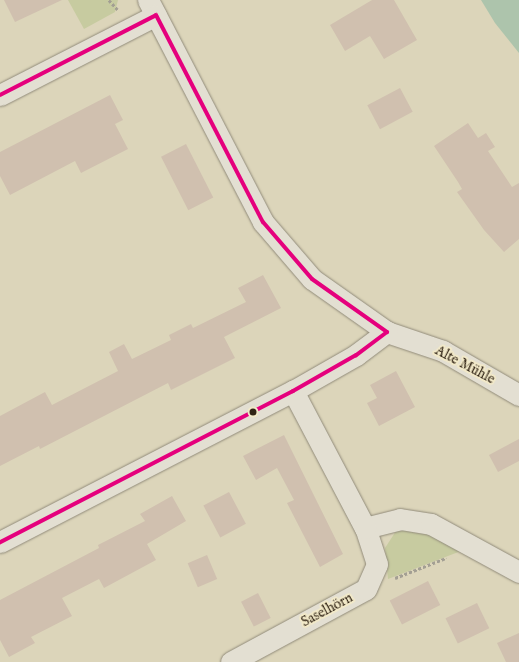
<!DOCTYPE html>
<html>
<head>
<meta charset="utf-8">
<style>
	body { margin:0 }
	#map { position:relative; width:519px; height:662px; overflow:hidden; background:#dcd5ba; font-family:"IM FELL English",serif }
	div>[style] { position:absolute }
	.green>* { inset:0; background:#c7cba0 }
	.water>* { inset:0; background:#adc4ac }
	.building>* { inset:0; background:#d0c0af; transform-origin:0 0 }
	.path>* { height:2.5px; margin-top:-1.25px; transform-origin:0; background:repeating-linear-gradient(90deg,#a39f93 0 3px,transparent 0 5px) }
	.roads { filter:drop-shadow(0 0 1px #918b7a) drop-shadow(0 0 1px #918b7a) }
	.minor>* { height:21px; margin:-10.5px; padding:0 10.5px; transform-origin:10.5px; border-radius:10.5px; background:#e3dfd2 }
	.bus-1>* { height:4px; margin:-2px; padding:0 2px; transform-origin:2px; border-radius:2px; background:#e5007d }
	.dots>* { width:11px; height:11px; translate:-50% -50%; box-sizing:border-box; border:2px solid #f2e9c8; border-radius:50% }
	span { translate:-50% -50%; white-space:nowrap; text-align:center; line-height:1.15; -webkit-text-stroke:4px #f2e9c8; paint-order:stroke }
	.street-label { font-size:14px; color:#312415 }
</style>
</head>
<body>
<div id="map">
	<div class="green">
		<i style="clip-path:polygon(68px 0,118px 0,115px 12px,84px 29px)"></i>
		<i style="clip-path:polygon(398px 528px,426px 530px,461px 551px,388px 579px,385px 548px)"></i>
	</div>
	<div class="water">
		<i style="clip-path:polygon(481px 0,519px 0,519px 53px,495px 23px)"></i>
	</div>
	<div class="building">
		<i style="clip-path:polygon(4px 0,62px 0,15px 22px)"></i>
		<i style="clip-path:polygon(372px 0,394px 0,417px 40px,384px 59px,370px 36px,345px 51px,330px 25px)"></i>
		<i style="left:400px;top:88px;width:27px;height:37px;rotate:62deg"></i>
		<i style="clip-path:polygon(110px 95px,123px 120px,115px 124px,128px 149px,81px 173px,75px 161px,10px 195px,0 176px,0 152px)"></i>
		<i style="clip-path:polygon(468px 123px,478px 138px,486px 133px,495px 147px,488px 151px,512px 187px,519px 183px,519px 239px,504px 252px,484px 230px,457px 192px,462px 189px,458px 182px,434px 146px)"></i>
		<i style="left:186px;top:144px;width:60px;height:28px;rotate:63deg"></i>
		<i style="clip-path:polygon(263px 275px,281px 308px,224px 337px,235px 358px,171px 390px,168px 383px,40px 449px,39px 446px,0 466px,0 416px,45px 392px,52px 405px,118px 371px,109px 352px,124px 344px,132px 359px,171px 340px,169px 335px,191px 324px,193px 328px,246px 302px,238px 288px)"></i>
		<i style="clip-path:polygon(396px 371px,415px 407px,379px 426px,367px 403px,377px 398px,370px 385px)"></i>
		<i style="clip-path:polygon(284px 435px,343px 554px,320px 567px,287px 503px,294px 500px,277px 468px,256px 480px,243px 456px)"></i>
		<i style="clip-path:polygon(519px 439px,519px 461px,498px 472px,489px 455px)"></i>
		<i style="left:229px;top:492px;width:36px;height:29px;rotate:62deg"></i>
		<i style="clip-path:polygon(172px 496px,186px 521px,147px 544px,156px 560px,104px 588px,99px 579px,62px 598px,72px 616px,31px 637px,35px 643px,9px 657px,0 640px,0 600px,99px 548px,98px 545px,145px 521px,140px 514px)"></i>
		<i style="left:207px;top:555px;width:26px;height:21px;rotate:67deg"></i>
		<i style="left:428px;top:581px;width:27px;height:43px;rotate:63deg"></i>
		<i style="left:258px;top:593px;width:28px;height:19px;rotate:63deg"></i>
		<i style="left:477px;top:603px;width:28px;height:35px;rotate:64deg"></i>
		<i style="clip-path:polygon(519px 633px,519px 662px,506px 662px,497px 643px)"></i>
	</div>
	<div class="path">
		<i style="left:109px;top:0;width:13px;rotate:48deg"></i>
		<i style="left:395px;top:578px;width:55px;rotate:-21.4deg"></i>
	</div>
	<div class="roads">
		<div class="minor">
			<i style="left:148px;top:0;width:250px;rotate:62.6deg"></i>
			<i style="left:263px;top:222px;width:75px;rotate:49.3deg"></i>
			<i style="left:312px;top:279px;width:92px;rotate:35.2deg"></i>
			<i style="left:387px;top:332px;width:59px;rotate:18.7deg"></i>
			<i style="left:443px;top:351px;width:88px;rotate:30.1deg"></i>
			<i style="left:0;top:95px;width:175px;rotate:-27.1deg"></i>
			<i style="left:365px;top:528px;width:36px;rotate:-14deg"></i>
			<i style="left:400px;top:519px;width:31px;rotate:9deg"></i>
			<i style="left:431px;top:524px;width:100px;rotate:28.6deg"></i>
			<i style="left:0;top:542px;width:330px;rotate:-27.3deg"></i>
			<i style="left:293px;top:391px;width:73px;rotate:-29.7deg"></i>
			<i style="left:356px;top:355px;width:39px;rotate:-37deg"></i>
			<i style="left:231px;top:662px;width:153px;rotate:-28.4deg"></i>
			<i style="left:366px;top:589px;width:27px;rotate:-66deg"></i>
			<i style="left:377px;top:564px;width:38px;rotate:-108deg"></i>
			<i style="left:365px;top:528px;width:155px;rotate:-117.7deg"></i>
		</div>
	</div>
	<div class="bus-1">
		<i style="left:0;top:95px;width:175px;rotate:-27.1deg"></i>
		<i style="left:156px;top:15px;width:233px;rotate:62.7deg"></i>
		<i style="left:263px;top:222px;width:75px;rotate:49.3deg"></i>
		<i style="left:312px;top:279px;width:92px;rotate:35.2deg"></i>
		<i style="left:387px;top:332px;width:39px;rotate:143deg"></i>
		<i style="left:356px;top:355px;width:73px;rotate:150.3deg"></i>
		<i style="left:293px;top:391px;width:330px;rotate:152.7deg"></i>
	</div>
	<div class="dots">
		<i style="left:253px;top:412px;background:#312415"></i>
	</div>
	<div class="street-label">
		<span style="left:465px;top:365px;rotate:28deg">Alte Mühle</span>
		<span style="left:327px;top:610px;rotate:-28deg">Saselhörn</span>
	</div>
</div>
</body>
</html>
